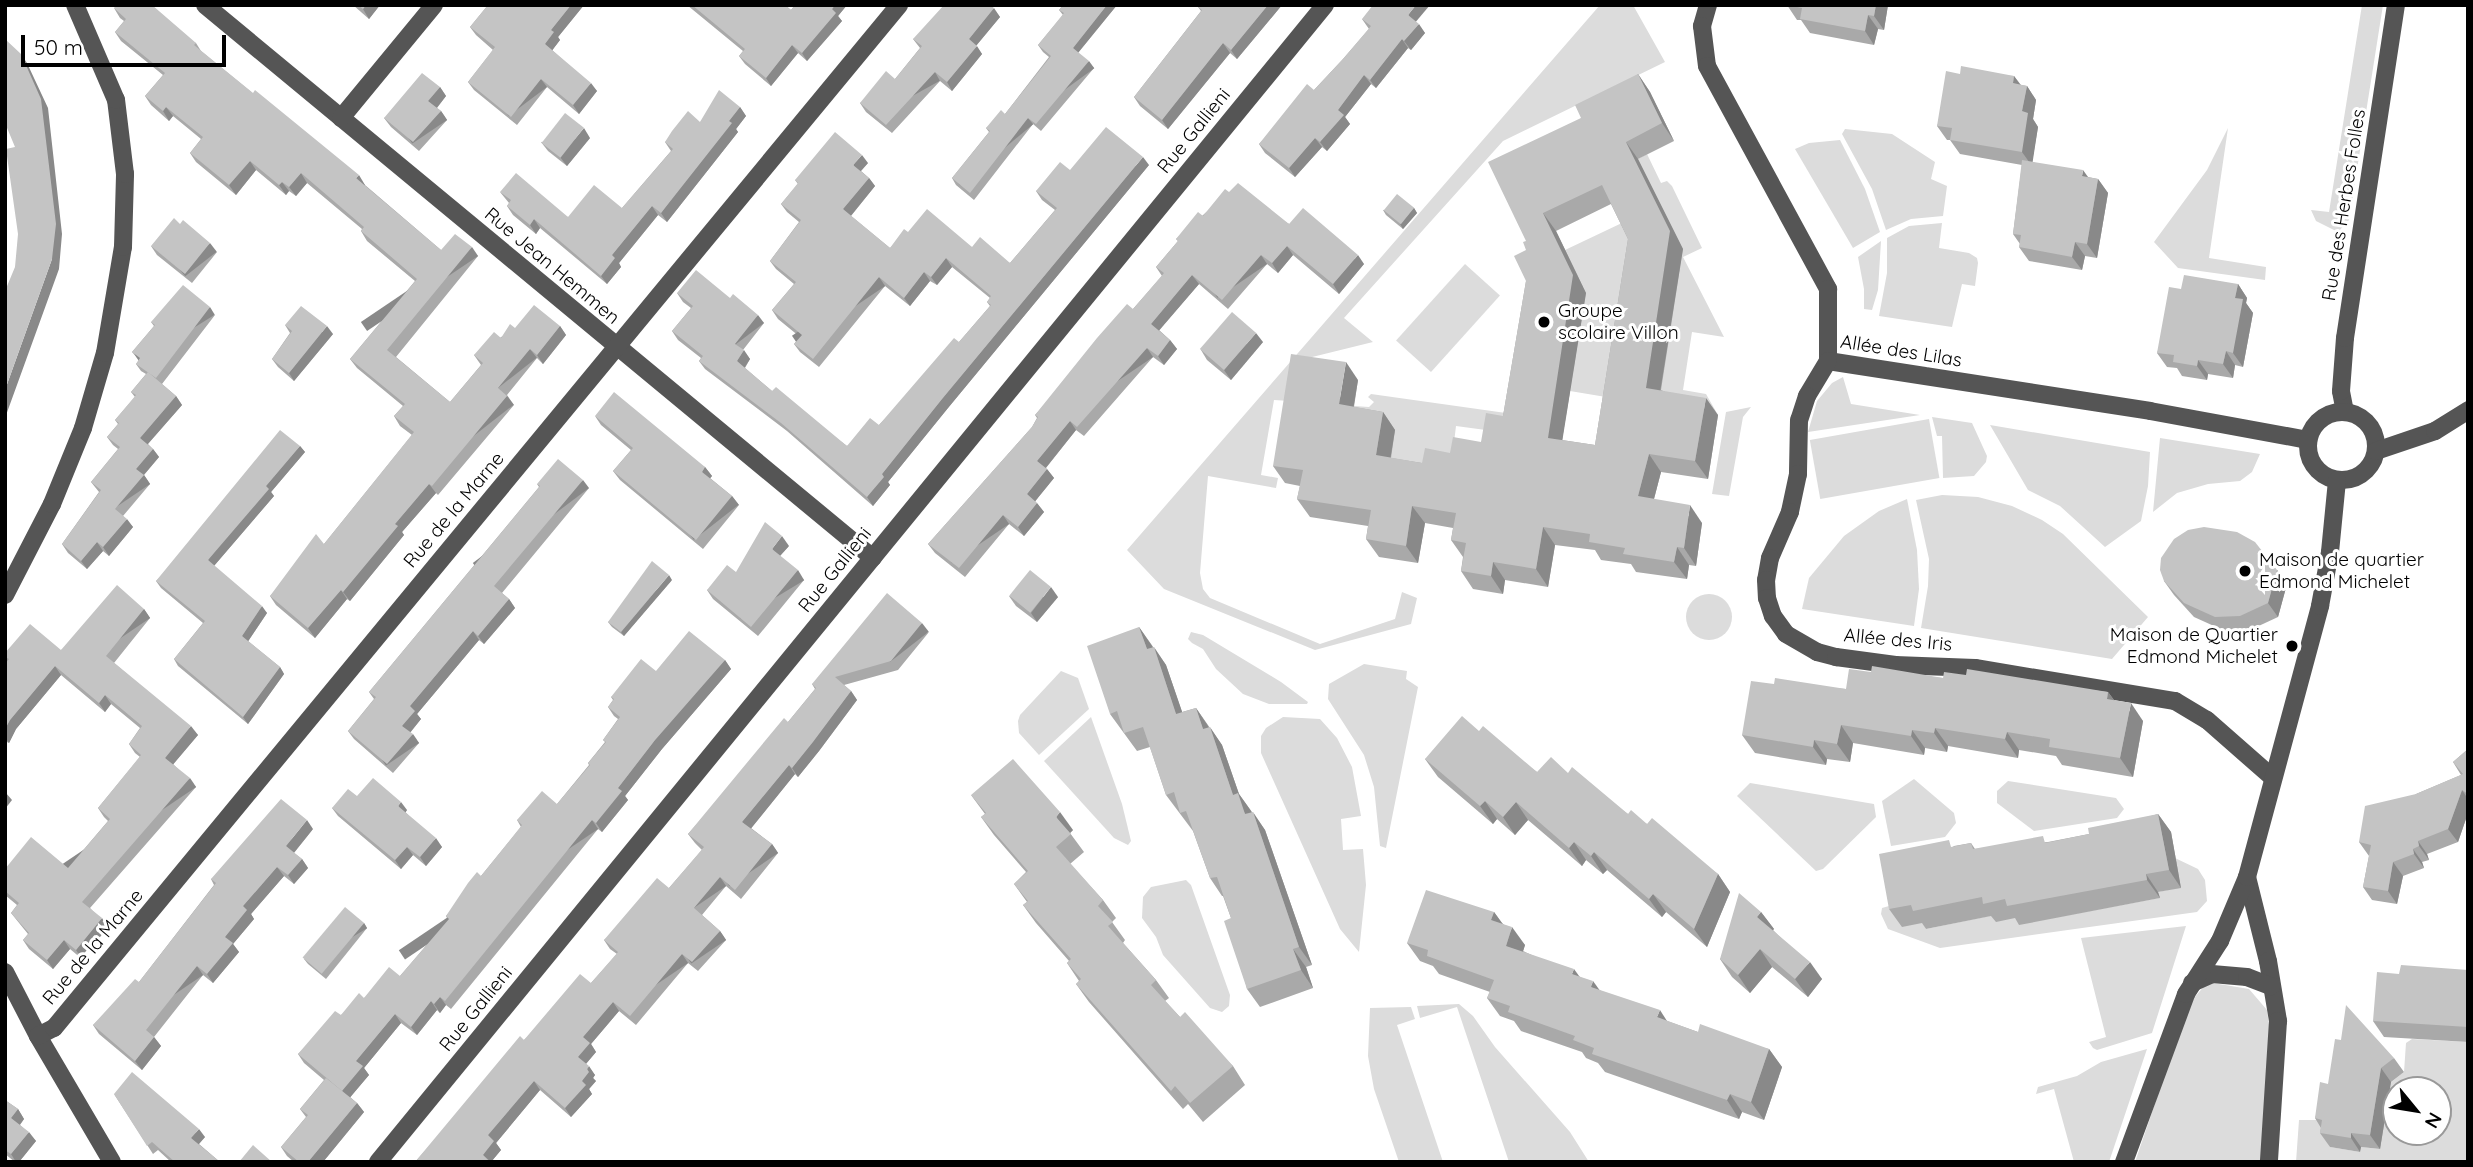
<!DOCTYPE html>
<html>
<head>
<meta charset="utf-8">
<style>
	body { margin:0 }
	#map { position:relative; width:2473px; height:1167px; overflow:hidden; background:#fff; font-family:Quicksand,sans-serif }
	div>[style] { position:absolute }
	.green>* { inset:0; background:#dcdcdc; transform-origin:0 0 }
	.round { border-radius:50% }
	.minor>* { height:18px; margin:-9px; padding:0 9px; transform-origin:9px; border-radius:9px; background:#555 }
	.minor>.ring { margin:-9px; padding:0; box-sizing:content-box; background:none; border:18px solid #555; border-radius:50% }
	.wall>* { inset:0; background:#a9a9a9 }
	.shaded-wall>* { inset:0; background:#898989; transform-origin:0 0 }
	.building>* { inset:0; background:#c4c4c4; transform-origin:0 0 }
	.dots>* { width:19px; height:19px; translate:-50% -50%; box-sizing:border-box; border:4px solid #fff; border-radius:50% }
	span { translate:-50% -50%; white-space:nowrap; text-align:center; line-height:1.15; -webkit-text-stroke:6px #fff; paint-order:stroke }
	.street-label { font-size:19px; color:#000 }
	.poi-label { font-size:19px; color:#000 }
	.left { translate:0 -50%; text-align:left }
	.right { translate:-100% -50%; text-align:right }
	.frame { position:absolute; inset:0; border:7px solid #000; pointer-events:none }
	.north { position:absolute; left:2382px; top:1076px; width:70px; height:70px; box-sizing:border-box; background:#fff; border:2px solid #999; border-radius:50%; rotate:120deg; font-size:19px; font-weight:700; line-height:28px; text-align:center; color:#000 }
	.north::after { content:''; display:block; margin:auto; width:24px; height:32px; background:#000; clip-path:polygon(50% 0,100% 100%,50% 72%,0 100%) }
	.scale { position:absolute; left:21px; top:35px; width:205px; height:32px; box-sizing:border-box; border:4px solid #000; border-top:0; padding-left:9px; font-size:21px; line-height:24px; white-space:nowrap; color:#000; -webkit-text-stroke:5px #fff; paint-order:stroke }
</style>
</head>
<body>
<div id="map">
	<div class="green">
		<i style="clip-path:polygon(1600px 5px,1633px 5px,1665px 62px,1503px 141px,1344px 318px,1373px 342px,1300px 360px,1290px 401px,1274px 400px,1261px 475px,1278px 478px,1276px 488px,1208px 476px,1200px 573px,1203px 589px,1210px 598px,1320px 644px,1395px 619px,1402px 592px,1417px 598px,1411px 624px,1315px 650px,1164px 589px,1127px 550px)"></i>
		<i style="clip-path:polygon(2362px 5px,2383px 5px,2349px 220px,2338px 232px,2316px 221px,2311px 210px,2329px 212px)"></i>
		<i style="clip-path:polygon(2228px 128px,2209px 258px,2266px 267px,2265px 280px,2178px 268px,2154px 242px,2207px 170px)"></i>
		<i style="clip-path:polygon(1845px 129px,1892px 134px,1935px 162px,1931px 179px,1947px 186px,1943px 216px,1911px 219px,1886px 230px,1872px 189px,1842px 134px)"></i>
		<i style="clip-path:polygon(1840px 140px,1865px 189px,1880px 232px,1853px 248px,1795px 149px,1809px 143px)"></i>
		<i style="clip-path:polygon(1647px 154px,1661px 183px,1667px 181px,1672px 186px,1702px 248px,1683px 257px,1724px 337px,1692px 332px,1683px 390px,1706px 394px,1718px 415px,1658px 405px,1683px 249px,1638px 159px)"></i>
		<i style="clip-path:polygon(1624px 222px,1641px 256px,1618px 399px,1570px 391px,1586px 293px,1565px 250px)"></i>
		<i style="clip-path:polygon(1942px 223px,1939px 248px,1969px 253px,1977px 258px,1978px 263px,1975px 286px,1962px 284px,1952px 327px,1879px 316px,1887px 273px,1887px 238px,1909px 226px)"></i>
		<i style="clip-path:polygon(1881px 241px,1878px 290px,1872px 310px,1864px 309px,1864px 289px,1858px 257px)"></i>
		<i style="left:1465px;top:264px;width:47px;height:103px;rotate:42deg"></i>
		<i style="clip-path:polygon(1843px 377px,1851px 404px,1920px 415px,1808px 432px,1817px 401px,1832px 383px)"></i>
		<i style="clip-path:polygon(1371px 394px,1513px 414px,1508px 433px,1456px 426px,1451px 468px,1388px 473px,1351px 422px,1354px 406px,1369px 407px,1374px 402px,1368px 397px)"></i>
		<i style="clip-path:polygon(1751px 407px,1743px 417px,1729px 496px,1712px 494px,1726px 412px)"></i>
		<i style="clip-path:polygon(1932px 417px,1972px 423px,1987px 456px,1986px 462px,1974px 476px,1943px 478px,1942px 436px,1937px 436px)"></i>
		<i style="left:1929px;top:419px;width:60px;height:121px;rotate:80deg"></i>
		<i style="clip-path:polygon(1990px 425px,2150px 452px,2148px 486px,2141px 521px,2105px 547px,2060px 506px,2028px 490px)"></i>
		<i style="clip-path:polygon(2160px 438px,2260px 454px,2252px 472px,2240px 481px,2208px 484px,2177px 493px,2153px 512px)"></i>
		<i style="clip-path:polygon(1942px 495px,1978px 497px,2012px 506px,2042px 520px,2063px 534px,2148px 617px,2112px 659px,1921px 628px,1928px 586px,1929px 559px,1916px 500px)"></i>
		<i style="clip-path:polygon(1907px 499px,1917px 550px,1919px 589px,1914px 626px,1802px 609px,1809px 578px,1844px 536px,1879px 511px)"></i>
		<i class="round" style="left:1686px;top:594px;width:46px;height:46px"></i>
		<i style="clip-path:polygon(1191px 632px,1203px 635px,1281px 682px,1308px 702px,1307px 704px,1269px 704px,1243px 694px,1216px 669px,1203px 649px,1192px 643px,1188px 639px)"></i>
		<i style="clip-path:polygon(1364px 664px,1407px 671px,1406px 679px,1418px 687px,1386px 848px,1380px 846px,1374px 787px,1364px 755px,1328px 699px,1329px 684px)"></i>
		<i style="clip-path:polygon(1061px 671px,1078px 678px,1089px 709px,1039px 755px,1019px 733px,1018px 721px,1020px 715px)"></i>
		<i style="clip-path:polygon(1091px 717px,1122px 804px,1131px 841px,1128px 845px,1114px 838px,1044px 761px)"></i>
		<i style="clip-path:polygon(1283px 717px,1320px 719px,1337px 738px,1352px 767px,1361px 816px,1341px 819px,1343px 850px,1363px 849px,1366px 885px,1359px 952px,1340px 929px,1261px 753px,1261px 736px,1266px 728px)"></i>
		<i style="clip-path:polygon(1914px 779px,1954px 813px,1956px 823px,1945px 837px,1891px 846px,1882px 801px)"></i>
		<i style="clip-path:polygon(2008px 781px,2116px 798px,2124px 809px,2117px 818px,2034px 831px,1997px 803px,1997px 791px)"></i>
		<i style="clip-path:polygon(1750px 783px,1874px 804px,1876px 817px,1823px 869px,1816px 871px,1737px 796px)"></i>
		<i style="clip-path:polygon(2175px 858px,2198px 869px,2205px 880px,2207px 901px,2197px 912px,1940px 948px,1888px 929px,1881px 914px,1882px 908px,1889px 906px,1890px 910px,1923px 923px,1926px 929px,1994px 915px,2018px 917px,2020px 924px,2159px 898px,2158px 892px,2181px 887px)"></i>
		<i style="clip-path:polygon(1186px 880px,1191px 885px,1230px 995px,1229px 1006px,1222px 1012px,1210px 1008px,1163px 955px,1156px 937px,1142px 918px,1143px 897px,1151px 887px)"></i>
		<i style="clip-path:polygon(2186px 926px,2152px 1033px,2097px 1050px,2093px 1048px,2089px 1042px,2106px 1037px,2081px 938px)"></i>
		<i style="clip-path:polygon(2213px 983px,2249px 989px,2267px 1010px,2270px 1032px,2262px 1162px,2135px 1162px,2189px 1004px,2205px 985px)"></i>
		<i style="clip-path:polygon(1459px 1004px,1473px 1016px,1495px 1047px,1570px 1132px,1589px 1162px,1509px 1162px,1457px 1007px,1420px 1018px,1417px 1006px)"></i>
		<i style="clip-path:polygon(1411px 1007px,1415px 1019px,1397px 1025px,1443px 1162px,1399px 1162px,1374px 1089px,1368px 1056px,1370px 1008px)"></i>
		<i style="clip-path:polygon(evenodd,2412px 1039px,2468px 1042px,2468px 1162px,2296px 1162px,2299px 1120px,2324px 1120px,2330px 1147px,2360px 1152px,2361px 1147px,2379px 1149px,2391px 1082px,2404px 1072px,2406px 1043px,2412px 1039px,2396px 1090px,2438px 1090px,2438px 1132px,2396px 1132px,2396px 1090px)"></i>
		<i style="clip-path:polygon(2147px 1049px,2109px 1162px,2074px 1162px,2054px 1089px,2036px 1094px,2038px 1087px,2077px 1076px,2101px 1062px)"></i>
	</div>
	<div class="minor">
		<i style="left:205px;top:5px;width:867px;rotate:39.62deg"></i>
		<i style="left:1708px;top:5px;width:22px;rotate:106deg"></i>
		<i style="left:1702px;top:26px;width:40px;rotate:82.9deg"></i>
		<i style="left:1707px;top:66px;width:254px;rotate:61.5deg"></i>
		<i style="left:1828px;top:289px;width:72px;rotate:90deg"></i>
		<i style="left:1828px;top:361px;width:326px;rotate:8.8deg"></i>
		<i style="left:2150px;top:411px;width:161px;rotate:10.4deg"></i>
		<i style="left:341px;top:118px;width:146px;rotate:-50.5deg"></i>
		<i style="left:1828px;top:361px;width:41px;rotate:121deg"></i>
		<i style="left:1807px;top:396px;width:25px;rotate:108deg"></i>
		<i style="left:1799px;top:420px;width:54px;rotate:91.1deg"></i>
		<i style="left:1798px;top:474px;width:39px;rotate:102deg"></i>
		<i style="left:1790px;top:512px;width:50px;rotate:113.5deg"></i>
		<i style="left:1770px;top:558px;width:22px;rotate:100deg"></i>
		<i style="left:1766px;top:580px;width:18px;rotate:87deg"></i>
		<i style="left:1767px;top:598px;width:19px;rotate:72deg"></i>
		<i style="left:1773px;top:616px;width:22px;rotate:54deg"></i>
		<i style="left:1786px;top:634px;width:36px;rotate:30deg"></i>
		<i style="left:1817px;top:652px;width:20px;rotate:15deg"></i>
		<i style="left:1836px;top:657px;width:60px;rotate:7.7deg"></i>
		<i style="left:1895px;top:665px;width:80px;rotate:2.1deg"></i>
		<i style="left:1975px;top:668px;width:203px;rotate:9.4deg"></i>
		<i style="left:2175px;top:701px;width:37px;rotate:31deg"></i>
		<i style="left:2207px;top:720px;width:88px;rotate:41.3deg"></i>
		<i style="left:2345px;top:412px;width:21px;rotate:-101deg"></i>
		<i style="left:2341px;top:391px;width:53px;rotate:-85.7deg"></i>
		<i style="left:2345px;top:338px;width:337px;rotate:-81.3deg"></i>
		<i class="ring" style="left:2308px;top:412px;width:50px;height:50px"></i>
		<i style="left:2376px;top:451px;width:62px;rotate:-18.7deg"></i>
		<i style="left:2435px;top:431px;width:39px;rotate:-32deg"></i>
		<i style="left:5px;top:595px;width:102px;rotate:-62.7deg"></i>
		<i style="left:52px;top:504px;width:82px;rotate:-67.8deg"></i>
		<i style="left:83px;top:428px;width:78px;rotate:-73.7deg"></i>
		<i style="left:105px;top:353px;width:108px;rotate:-80.4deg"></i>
		<i style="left:123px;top:247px;width:73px;rotate:-88.4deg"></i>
		<i style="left:125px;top:174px;width:75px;rotate:-96.9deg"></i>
		<i style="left:116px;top:100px;width:103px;rotate:-113.3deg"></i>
		<i style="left:2247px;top:877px;width:87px;rotate:76deg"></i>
		<i style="left:2268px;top:961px;width:61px;rotate:80.5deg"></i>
		<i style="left:2278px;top:1021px;width:141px;rotate:93.7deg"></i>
		<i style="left:5px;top:972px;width:72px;rotate:62.7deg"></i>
		<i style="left:38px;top:1036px;width:146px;rotate:59.6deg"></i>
		<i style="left:2192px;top:983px;width:22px;rotate:-24deg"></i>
		<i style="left:2212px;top:974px;width:35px;rotate:5deg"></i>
		<i style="left:2247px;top:977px;width:26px;rotate:21deg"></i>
		<i style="left:38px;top:1036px;width:18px;rotate:-27deg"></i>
		<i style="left:54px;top:1028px;width:1327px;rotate:-50.44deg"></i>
		<i style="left:378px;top:1162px;width:1495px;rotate:-50.7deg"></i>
		<i style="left:2124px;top:1162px;width:179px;rotate:-69.7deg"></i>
		<i style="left:2186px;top:994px;width:63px;rotate:-57.3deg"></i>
		<i style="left:2220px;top:941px;width:69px;rotate:-67.1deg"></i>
		<i style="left:2247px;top:877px;width:281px;rotate:-74.9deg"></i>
		<i style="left:2320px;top:606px;width:55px;rotate:-79.5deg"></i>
		<i style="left:2330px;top:552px;width:72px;rotate:-84.4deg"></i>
	</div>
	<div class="wall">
		<i style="clip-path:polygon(353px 5px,380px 5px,369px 19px)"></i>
		<i style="clip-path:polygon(488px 5px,584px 5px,558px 37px,560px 40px,552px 50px,597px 91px,579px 114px,547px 87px,517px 125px,474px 90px,468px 82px,493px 50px,476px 35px,470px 27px)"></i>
		<i style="clip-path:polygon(687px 5px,785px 5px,791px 10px,795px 5px,847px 5px,838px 16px,842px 21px,807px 61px,798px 53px,771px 86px,745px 64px,739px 56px,743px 51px)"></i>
		<i style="clip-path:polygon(1063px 5px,1117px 5px,1078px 53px,1094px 68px,1041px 131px,1033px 124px,974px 200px,956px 185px,952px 178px,989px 132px,986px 128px,1005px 114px,1049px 57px,1043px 52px,1038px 45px,1063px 15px,1059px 10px)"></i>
		<i style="clip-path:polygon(1200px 5px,1282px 5px,1237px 59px,1230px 53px,1168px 129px,1140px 106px,1134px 97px,1201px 11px,1198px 7px)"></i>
		<i style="clip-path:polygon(1787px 5px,1888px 5px,1884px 30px,1878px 29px,1874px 45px,1810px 33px,1801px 20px,1797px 20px)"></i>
		<i style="clip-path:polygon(992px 7px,1000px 17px,976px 46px,982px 54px,952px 91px,940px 81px,892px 133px,866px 112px,860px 103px,895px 79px,920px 48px,913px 39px)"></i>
		<i style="clip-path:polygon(114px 8px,196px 43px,201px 51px,365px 185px,441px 250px,478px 256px,396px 357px,450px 402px,481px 365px,474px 355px,515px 328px,560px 326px,566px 335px,543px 364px,537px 358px,507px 395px,514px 405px,438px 495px,436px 493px,402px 532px,404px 535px,350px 601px,347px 599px,315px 638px,276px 605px,270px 596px,324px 544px,412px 435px,400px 426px,394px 416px,403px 406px,357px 368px,350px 359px,415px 281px,367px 241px,361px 231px,362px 229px,307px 183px,296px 196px,289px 191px,286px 195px,256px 170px,236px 195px,196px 162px,190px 153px,201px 139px,173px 116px,169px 121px,151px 105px,145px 96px,163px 75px,121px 41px,115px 32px,124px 21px,120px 18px)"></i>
		<i style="clip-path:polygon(1362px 19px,1416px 22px,1425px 33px,1411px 50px,1408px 48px,1376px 88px,1371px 84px,1345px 117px,1350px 124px,1327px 151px,1322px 147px,1295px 177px,1265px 153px,1259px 144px,1314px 90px,1343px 59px,1369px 29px)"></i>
		<i style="clip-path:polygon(evenodd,1638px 74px,1650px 92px,1674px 141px,1638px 159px,1683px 249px,1661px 390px,1718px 415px,1708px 479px,1661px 472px,1654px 499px,1702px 523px,1696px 566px,1689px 565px,1687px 579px,1636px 572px,1631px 564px,1601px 560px,1595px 550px,1555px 545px,1548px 587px,1505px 580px,1503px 594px,1473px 589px,1461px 571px,1463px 557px,1451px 540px,1453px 528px,1425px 523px,1418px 563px,1379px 557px,1366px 539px,1368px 526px,1310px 517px,1297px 499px,1300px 486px,1285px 483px,1273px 466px,1358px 380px,1354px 407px,1383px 412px,1395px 430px,1391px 458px,1422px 463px,1481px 442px,1503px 416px,1526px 281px,1526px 241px,1581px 118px,1638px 74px,1611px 204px,1628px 239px,1595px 445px,1562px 440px,1586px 293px,1556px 231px,1611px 204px)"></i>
		<i style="clip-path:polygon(1960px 74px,2014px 76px,2021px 85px,2027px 86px,2036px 100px,2033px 119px,2038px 127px,2032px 162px,2088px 177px,2098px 179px,2108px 193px,2097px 258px,2085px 256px,2082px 270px,2029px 261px,2019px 247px,2020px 244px,2013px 234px,2022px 165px,1960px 154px,1950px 140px,1947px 140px,1937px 126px)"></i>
		<i style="clip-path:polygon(440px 87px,446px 96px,437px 108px,441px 111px,447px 120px,419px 151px,391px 127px,384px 118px)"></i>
		<i style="clip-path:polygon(740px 107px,746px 116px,736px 129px,738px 132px,667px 222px,658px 215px,619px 263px,621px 267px,607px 284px,540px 228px,536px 234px,513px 215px,507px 206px,509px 203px,500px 192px,568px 217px,622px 208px,671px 151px,665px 142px,700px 122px)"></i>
		<i style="clip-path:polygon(590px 138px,567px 166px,548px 151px,541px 142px)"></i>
		<i style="clip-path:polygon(868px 163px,861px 171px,869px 178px,875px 186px,851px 216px,890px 248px,908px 232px,972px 247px,1010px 263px,1055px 210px,1042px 200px,1036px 191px,1070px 170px,1149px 165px,948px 408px,888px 482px,890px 485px,873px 506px,787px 431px,705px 369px,699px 361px,701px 358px,678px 340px,672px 331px,691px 308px,683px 302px,677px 293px,730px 298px,764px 323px,743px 350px,750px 359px,745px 368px,772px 391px,847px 446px,879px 425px,959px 342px,990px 306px,987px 302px,990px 298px,952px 267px,937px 285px,930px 281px,910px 306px,885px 286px,819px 367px,800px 352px,794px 344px,800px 337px,778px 319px,772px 310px,794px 284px,776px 269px,770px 261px,799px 222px,787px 212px,781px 204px,798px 184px,795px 180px)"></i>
		<i style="clip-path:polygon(1229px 192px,1364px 264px,1339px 294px,1293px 255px,1278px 273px,1267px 264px,1228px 309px,1199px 284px,1159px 330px,1170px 340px,1177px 349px,1164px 365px,1153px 357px,1084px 436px,1076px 430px,1046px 468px,1054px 478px,1035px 501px,1044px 512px,1024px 536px,1009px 524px,965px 577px,935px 553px,928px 544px,1032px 427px,1037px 418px,1035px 415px,1133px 309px,1162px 276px,1156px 267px,1178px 241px,1176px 239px)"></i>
		<i style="clip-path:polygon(1414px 208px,1417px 213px,1403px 229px,1386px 215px,1383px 210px)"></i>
		<i style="clip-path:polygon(151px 246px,217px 252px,192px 283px,157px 255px)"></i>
		<i style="clip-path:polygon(2238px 284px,2247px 298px,2246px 303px,2253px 313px,2243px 367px,2235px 365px,2233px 378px,2208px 374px,2207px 380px,2182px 376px,2177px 368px,2167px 367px,2157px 353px,2181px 289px)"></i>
		<i style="clip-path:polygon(215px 315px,162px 384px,176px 396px,182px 405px,148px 444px,153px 449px,159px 457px,144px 475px,150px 484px,123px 516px,133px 527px,109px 556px,103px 551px,87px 569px,68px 553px,62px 544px,99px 492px,91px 482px,118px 449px,113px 445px,107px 437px,118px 424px,115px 420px,135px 397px,131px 392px,146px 374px,141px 371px,136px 364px,139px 360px,132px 352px,154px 326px,151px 322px)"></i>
		<i style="clip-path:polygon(285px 325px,333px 334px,294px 381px,278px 367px,272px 359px,290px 333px)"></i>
		<i style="clip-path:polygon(1263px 342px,1231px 380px,1207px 360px,1201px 350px)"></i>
		<i style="clip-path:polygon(595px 416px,705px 467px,712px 476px,710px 478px,732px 496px,739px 505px,703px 549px,620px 480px,613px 471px,631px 450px,601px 425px)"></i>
		<i style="clip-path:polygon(300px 446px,305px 452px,271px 492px,274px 496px,214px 566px,267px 613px,248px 641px,280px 667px,284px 674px,248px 724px,178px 666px,174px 659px,203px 623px,161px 588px,156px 581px)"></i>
		<i style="clip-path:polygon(537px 484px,589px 488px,502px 593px,509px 599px,515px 608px,484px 644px,479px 640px,417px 714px,421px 719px,410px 733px,419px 743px,393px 773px,354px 739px,348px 731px,374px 699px,369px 692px,539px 487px)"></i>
		<i style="clip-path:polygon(789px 546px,780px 556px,804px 580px,758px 636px,713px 599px,707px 590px)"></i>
		<i style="clip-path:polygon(2277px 570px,2287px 584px,2278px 617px,2250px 630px,2225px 631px,2194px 617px,2174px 595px,2164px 581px)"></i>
		<i style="clip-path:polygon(672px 580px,624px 636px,612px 627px,608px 622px)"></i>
		<i style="clip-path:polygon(1009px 596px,1058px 597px,1037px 622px,1016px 606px)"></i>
		<i style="clip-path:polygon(144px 609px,150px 618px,114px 663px,198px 735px,173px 764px,196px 787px,90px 908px,108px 927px,82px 959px,70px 949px,53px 969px,29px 949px,23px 940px,28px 934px,11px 913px,17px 905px,5px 895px,5px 869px,68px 868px,108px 821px,104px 817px,98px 808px,140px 757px,135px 753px,129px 744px,140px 728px,111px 704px,105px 712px,61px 675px,16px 729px,9px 743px,5px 741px,5px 664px,7px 661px,5px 658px,5px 653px,61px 650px)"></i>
		<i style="clip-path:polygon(1139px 627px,1166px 665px,1182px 712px,1196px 708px,1222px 745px,1239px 794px,1265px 830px,1312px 965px,1306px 967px,1313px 988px,1260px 1007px,1247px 989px,1231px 918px,1223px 896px,1222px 896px,1210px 878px,1193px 831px,1166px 795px,1150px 747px,1137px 751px,1110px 714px)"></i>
		<i style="clip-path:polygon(929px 632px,898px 670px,844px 685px,851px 691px,857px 700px,819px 751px,798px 777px,795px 774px,751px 828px,772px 844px,778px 853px,741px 899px,726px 886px,702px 915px,720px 931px,726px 940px,698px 971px,688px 963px,636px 1025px,619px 1011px,591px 1044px,596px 1052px,586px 1064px,595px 1075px,593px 1078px,596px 1081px,589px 1089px,592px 1094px,571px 1117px,540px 1090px,496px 1143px,501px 1150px,491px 1162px,415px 1162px,524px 1040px,591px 983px,617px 954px,610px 949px,604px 940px,669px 888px,702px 850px,695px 843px,688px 834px,788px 722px,815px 689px,812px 684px)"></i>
		<i style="clip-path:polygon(725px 660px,731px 669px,662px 749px,625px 796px,628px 800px,602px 832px,598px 829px,451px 1009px,446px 1005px,440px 1013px,437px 1010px,417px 1035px,401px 1023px,364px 1068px,369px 1075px,350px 1097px,357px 1103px,364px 1112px,323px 1162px,294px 1162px,287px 1156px,281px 1147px,306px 1117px,300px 1109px,324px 1080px,304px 1063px,298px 1054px,341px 1015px,364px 998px,400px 976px,448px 920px,446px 916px,481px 876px,521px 827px,517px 820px,557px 804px,589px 765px,588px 763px,605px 742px,603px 740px,618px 719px,614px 716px,608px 707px,613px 700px,611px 697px,656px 671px)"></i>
		<i style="clip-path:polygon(1871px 672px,1943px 678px,1966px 675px,2108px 692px,2114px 700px,2143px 721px,2133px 777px,2062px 765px,2056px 756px,2019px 750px,2018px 758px,1948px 746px,1947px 752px,1925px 748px,1924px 755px,1853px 743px,1850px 762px,1827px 759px,1826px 765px,1755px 753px,1742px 735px,1774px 684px,1846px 689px)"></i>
		<i style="clip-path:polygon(1479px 731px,1537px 772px,1568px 773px,1628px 814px,1647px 824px,1718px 874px,1730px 892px,1707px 947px,1666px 912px,1662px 917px,1607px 870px,1603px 874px,1586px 860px,1582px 866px,1528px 820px,1515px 835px,1497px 819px,1493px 824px,1438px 777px,1425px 759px)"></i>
		<i style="clip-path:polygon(2468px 749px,2468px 813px,2458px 842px,2427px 854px,2429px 860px,2422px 862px,2424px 868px,2403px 876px,2397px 904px,2372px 900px,2363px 887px,2369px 856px,2359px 842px,2416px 794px,2461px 775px,2453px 762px)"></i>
		<i style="clip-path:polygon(971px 795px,1073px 830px,1070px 833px,1084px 852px,1070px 864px,1103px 900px,1116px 918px,1112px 922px,1125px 940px,1123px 943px,1156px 980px,1169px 998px,1165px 1001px,1180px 1017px,1233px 1066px,1245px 1085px,1203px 1122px,1188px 1104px,1183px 1109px,1089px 1002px,1076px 984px,1079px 981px,1067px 963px,1069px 961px,1036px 923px,1023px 905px,1027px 902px,1014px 884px,1026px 872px,994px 835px,981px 817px,985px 814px)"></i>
		<i style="clip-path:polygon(357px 796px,407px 810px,405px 812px,442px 847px,426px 866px,413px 855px,401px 869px,338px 816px,332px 808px)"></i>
		<i style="clip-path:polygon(2158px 814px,2171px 832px,2181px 888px,2158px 892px,2160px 898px,2019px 925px,2015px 918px,1996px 922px,1991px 916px,1926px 929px,1922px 923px,1902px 927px,1889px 909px,1954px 846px,1971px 843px,1975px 849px,2048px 842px,2089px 834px)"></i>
		<i style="clip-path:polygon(313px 829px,294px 853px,302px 859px,308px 868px,294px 884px,284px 876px,251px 914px,254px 919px,233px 944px,239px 952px,213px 983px,203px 975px,154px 1037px,161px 1046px,142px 1070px,99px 1034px,93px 1025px,139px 982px,214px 885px,211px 879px)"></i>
		<i style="clip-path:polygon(1494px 912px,1502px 923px,1525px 945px,1523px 951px,1580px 977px,1599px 990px,1667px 1021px,1698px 1032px,1769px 1049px,1782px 1067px,1764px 1120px,1742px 1112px,1739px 1119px,1605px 1072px,1598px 1063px,1586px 1058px,1582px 1052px,1521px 1031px,1514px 1021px,1500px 1016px,1487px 998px,1490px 992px,1439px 974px,1433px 966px,1420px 961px,1407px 943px)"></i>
		<i style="clip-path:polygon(1761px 912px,1774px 929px,1773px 930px,1822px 979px,1808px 997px,1772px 967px,1750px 993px,1732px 977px,1720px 959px)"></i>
		<i style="clip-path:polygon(364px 923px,367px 928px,326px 979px,308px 964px,304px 959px)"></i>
		<i style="clip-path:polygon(2468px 970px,2468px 1042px,2384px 1037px,2373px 1021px,2399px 974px)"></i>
		<i style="clip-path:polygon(2394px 1058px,2404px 1072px,2391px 1082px,2380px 1149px,2361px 1147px,2360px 1152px,2330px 1147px,2320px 1133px,2321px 1128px,2315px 1118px,2328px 1084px)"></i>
		<i style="clip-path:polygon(114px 1094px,205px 1137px,199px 1144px,220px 1162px,171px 1162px,158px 1150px,153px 1154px)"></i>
		<i style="clip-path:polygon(5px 1100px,18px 1109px,24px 1119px,20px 1125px,36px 1141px,19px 1162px,15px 1162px,5px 1154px)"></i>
	</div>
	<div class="shaded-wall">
		<i style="clip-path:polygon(366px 5px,380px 5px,369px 19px,363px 9px)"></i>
		<i style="clip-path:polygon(571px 5px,584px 5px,558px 37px,560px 40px,551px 52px,545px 44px,551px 30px)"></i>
		<i style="clip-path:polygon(835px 5px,847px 5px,838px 16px,842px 21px,807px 61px,802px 53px)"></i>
		<i style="clip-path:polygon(1107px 5px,1117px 5px,1077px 54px,1073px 48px)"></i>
		<i style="clip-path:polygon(1268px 5px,1282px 5px,1237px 59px,1231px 50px)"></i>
		<i style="clip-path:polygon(1416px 5px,1430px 5px,1414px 24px,1408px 15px)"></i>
		<i style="clip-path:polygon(1876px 5px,1888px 5px,1884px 30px,1874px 16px)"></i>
		<i style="clip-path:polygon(994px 8px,1000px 17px,975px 47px,969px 39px)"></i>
		<i style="clip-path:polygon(1868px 15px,1878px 29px,1874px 45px,1865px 31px)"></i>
		<i style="clip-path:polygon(1419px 24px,1425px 33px,1411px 50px,1404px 41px)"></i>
		<i style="clip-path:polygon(1402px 39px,1408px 48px,1376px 88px,1370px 80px)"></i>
		<i style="clip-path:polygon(1223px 43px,1230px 53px,1168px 129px,1162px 120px)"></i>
		<i style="clip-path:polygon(792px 45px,798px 53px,771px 86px,766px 78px)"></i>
		<i style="clip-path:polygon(977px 46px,982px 54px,952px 91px,947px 82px)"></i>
		<i style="clip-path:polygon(21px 54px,27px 63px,48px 108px,62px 234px,59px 269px,5px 418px,5px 390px,52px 259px)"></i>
		<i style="left:1089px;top:61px;width:9px;height:82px;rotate:54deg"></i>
		<i style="left:935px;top:72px;width:10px;height:72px;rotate:61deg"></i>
		<i style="clip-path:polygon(1638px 74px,1650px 92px,1674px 141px,1662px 123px)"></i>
		<i style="clip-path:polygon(1364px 75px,1371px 84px,1345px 117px,1350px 124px,1327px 151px,1320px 142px,1338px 110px)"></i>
		<i style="clip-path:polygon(2014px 76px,2024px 90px,2013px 83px)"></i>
		<i style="left:541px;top:79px;width:10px;height:48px;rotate:53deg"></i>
		<i style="clip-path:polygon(591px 83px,597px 91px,579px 114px,573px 105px)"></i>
		<i style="clip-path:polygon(2027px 86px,2036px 100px,2033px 119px,2038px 127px,2032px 166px,2022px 152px,2022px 111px)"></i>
		<i style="clip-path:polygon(440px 87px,446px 96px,435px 110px,428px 101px)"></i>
		<i style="clip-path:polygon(166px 107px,173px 116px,169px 121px,163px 111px)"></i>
		<i style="clip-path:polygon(740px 107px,746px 116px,736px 129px,738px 132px,667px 222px,661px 213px,729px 121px)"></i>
		<i style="left:441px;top:111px;width:11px;height:42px;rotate:56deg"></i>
		<i style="left:1028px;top:118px;width:8px;height:95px;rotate:50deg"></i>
		<i style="clip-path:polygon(584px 128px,590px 138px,567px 166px,560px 157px)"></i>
		<i style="clip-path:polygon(1315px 138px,1322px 147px,1295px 177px,1289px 168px)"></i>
		<i style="clip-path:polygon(1626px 142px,1638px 159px,1683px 249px,1658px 405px,1646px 388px)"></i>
		<i style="clip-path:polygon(862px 155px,868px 163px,859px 173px,853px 165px)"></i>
		<i style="clip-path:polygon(1143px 157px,1149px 165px,948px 408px,888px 482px,890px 485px,873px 506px,867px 497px,882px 474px,942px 399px)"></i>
		<i style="clip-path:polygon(250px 161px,256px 170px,236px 195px,229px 185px)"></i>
		<i style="clip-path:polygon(2083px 170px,2093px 184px,2082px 176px)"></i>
		<i style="clip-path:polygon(301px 173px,307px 183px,296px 196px,289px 187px)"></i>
		<i style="clip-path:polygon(359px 175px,365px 185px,363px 188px,356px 178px)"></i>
		<i style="clip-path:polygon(869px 178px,875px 186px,849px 218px,843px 209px)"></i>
		<i style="clip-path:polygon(2098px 179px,2108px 193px,2097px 258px,2087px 244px)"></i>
		<i style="clip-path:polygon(282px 182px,289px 191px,286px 195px,279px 185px)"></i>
		<i style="clip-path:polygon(652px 206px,658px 215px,619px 263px,621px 267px,607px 284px,601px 276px,612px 255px)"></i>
		<i style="clip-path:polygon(1414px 208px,1417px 213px,1403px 229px,1400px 224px)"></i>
		<i style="clip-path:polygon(1543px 213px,1556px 231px,1586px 293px,1560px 455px,1548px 438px)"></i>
		<i style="clip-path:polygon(534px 219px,540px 228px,536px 234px,530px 225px)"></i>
		<i style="clip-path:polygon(2075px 242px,2085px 256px,2082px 270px,2072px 257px)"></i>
		<i style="left:210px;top:243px;width:11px;height:40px;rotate:52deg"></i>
		<i style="clip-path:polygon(1287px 246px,1293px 255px,1278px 273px,1272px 263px)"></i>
		<i style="left:472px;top:247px;width:11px;height:134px;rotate:56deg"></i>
		<i style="left:1261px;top:255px;width:11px;height:60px;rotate:56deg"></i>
		<i style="clip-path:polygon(1358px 255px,1364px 264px,1339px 294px,1333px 284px)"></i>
		<i style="clip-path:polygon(946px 258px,952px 267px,937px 285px,931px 277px)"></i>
		<i style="clip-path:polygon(924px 272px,930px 281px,910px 306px,904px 298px)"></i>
		<i style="clip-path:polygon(1192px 275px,1199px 284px,1157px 333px,1151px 324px)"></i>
		<i style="left:879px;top:277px;width:11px;height:105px;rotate:56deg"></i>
		<i style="clip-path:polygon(2238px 284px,2247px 298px,2246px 303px,2253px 313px,2243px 367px,2233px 353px,2235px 298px)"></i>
		<i style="left:210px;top:307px;width:9px;height:89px;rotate:58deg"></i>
		<i style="left:758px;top:315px;width:10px;height:37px;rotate:53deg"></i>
		<i style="clip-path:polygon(327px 326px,333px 334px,294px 381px,289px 373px)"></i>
		<i style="clip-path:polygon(560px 326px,566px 335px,543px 364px,537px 355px)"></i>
		<i style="clip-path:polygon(1256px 333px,1263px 342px,1231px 380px,1224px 370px)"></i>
		<i style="clip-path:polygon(1170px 340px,1177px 349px,1164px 365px,1158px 356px)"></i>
		<i style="left:1147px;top:348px;width:11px;height:106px;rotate:56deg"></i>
		<i style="left:530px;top:349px;width:11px;height:50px;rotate:52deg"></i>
		<i style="clip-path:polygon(744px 350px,750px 359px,743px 370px,737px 361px)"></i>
		<i style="clip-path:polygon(2226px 351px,2235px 365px,2233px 378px,2223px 364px)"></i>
		<i style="clip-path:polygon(2198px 360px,2208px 374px,2207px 380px,2197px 366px)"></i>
		<i style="clip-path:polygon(1346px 362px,1358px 380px,1351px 422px,1339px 404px)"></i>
		<i style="clip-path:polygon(176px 396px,182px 405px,146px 446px,140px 438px)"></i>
		<i style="left:507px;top:396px;width:11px;height:117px;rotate:52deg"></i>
		<i style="clip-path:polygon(1706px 398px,1718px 415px,1708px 479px,1695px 461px)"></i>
		<i style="clip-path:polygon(1383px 412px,1395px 430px,1388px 473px,1376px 455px)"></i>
		<i style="clip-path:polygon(1070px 421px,1076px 430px,1044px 470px,1037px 461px)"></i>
		<i style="clip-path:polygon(300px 446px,305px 452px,271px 492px,274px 496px,213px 567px,208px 560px,266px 486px)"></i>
		<i style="clip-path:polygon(153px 449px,159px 457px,142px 477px,136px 469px)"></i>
		<i style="clip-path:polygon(1649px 454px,1661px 472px,1650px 514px,1638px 496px)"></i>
		<i style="clip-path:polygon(705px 467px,712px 476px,708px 481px,702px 472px)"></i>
		<i style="clip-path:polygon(1047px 469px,1054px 478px,1033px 504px,1027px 494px)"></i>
		<i style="left:144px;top:475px;width:11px;height:45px;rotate:56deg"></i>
		<i style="left:583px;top:480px;width:10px;height:138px;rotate:53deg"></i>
		<i style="clip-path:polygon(429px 484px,436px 493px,402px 532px,404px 535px,350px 601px,343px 592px,395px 524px)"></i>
		<i style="left:732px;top:496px;width:11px;height:57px;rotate:52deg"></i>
		<i style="clip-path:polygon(1037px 503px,1044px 512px,1024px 536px,1018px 527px)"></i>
		<i style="clip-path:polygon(1690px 505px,1702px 523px,1696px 566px,1684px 548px)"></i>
		<i style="clip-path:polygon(1412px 506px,1425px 523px,1418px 563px,1406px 546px)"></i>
		<i style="left:1003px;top:515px;width:11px;height:69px;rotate:56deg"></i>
		<i style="clip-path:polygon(127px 519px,133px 527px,109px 556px,103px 547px)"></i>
		<i style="clip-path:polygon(1543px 527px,1555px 545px,1548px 587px,1536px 569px)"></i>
		<i style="clip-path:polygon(782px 536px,789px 546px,778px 558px,772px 549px)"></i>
		<i style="clip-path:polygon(97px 542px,103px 551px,87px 569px,81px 561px)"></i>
		<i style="clip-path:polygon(1677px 547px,1689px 565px,1687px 579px,1674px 562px)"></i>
		<i style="clip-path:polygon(1493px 562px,1505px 580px,1503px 594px,1491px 576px)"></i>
		<i style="left:798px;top:570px;width:12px;height:74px;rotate:59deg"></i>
		<i style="clip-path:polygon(2277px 570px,2287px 584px,2278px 617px,2268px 603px)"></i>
		<i style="clip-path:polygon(669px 575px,672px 580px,624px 636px,621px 632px)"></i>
		<i style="clip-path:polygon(1051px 587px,1058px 597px,1037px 622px,1031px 613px)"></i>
		<i style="clip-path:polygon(341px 590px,347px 599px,315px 638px,308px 628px)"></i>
		<i style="clip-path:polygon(509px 599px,515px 608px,484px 644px,478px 636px)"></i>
		<i style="clip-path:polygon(262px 606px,267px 613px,247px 643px,242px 636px)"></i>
		<i style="left:144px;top:609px;width:11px;height:60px;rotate:56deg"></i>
		<i style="left:922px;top:623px;width:11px;height:49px;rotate:52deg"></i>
		<i style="clip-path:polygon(1139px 627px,1152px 646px,1159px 667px,1147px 649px)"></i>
		<i style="clip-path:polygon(473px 631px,479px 640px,417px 714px,421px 719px,408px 735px,402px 726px,410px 706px)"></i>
		<i style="clip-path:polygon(1154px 647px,1166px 665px,1189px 732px,1176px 714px)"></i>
		<i style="clip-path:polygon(725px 660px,731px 669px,662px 749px,625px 796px,628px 800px,602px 832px,596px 823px,618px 788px,655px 740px)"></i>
		<i style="clip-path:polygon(55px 666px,61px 675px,16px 729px,9px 743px,5px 737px,5px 729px,10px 720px)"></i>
		<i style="clip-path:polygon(280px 667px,284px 674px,248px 724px,243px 717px)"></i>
		<i style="clip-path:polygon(851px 691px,857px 700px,819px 751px,798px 777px,792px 768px)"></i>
		<i style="clip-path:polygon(2108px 692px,2121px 710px,2107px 699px)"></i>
		<i style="clip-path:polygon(105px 695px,111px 704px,105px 712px,99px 703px)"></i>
		<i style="clip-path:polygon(2131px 703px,2143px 721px,2133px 777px,2120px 758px)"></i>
		<i style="clip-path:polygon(1196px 708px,1208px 726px,1215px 748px,1203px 729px)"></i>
		<i style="clip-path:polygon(1841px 725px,1853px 743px,1850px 762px,1837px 744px)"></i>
		<i style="clip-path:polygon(191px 726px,198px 735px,171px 767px,165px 758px)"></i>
		<i style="clip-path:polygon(1210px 727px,1222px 745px,1239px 794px,1251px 811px,1257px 832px,1233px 795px)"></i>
		<i style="clip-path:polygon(1935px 728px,1948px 746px,1947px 752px,1934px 733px)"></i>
		<i style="clip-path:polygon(1912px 730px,1925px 748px,1924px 755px,1911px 736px)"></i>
		<i style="clip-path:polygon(2007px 732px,2019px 750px,2018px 758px,2005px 739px)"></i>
		<i style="left:413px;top:734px;width:11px;height:40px;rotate:56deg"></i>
		<i style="clip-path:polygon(1814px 740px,1827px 759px,1826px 765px,1813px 747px)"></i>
		<i style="clip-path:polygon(789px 765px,795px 774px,749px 831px,742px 822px)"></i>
		<i style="left:190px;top:778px;width:11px;height:164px;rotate:56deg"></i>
		<i style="clip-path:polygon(2462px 790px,2468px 799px,2468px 813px,2458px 842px,2448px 829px)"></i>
		<i style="clip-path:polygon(6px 793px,12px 800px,5px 809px,5px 794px)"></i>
		<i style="clip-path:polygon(1485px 801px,1497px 819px,1493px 824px,1480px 806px)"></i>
		<i style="clip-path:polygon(401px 802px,407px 810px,404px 815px,398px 806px)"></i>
		<i style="clip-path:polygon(1516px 802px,1528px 820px,1515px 835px,1503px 817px)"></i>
		<i style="clip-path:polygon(1060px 812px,1073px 830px,1068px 835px,1056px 817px)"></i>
		<i style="clip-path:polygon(1253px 812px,1265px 830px,1312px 965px,1299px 947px)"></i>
		<i style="clip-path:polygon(2158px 814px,2171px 832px,2181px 888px,2169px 870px)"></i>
		<i style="clip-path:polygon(307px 820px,313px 829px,292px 855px,286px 846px)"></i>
		<i style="left:592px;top:820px;width:11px;height:233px;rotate:56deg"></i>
		<i style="clip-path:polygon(436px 838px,442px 847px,426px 866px,420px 857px)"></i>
		<i style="clip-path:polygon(2418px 841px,2427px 854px,2429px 860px,2419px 846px)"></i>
		<i style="clip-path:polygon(1574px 842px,1586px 860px,1582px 866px,1569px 848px)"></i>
		<i style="left:772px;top:844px;width:11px;height:59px;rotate:56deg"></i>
		<i style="clip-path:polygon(407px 847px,413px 855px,401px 869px,395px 860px)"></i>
		<i style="clip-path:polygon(2413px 849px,2422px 862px,2424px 868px,2414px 854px)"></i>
		<i style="clip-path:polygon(1594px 852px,1607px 870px,1603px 874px,1591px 856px)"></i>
		<i style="clip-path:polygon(302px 859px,308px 868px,294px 884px,288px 875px)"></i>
		<i style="clip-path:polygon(2393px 862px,2403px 876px,2397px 904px,2388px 891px)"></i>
		<i style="clip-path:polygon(277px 867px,284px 876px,251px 914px,254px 919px,233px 944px,239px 952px,213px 983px,207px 974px,225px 937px,243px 906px)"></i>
		<i style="clip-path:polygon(1718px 874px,1730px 892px,1707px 947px,1694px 929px)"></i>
		<i style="clip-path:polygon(2146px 874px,2158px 892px,2160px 898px,2147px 880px)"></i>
		<i style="left:720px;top:877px;width:11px;height:40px;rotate:56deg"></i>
		<i style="clip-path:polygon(1653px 894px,1666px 912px,1662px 917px,1649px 899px)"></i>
		<i style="clip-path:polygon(1494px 912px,1507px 930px,1491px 920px)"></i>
		<i style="clip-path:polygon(1761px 912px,1774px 929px,1769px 934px,1757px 917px)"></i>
		<i style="clip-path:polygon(102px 918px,108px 927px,82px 959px,76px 950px)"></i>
		<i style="left:364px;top:923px;width:6px;height:65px;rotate:59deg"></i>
		<i style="clip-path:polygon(1512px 927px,1525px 945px,1519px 964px,1506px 946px)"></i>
		<i style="left:720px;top:931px;width:11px;height:42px;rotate:56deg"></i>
		<i style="clip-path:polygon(64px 940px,70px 949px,53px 969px,47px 960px)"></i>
		<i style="clip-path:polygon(1293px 949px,1306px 967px,1313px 988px,1301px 970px)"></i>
		<i style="clip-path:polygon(1760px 949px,1772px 967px,1750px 993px,1738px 975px)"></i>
		<i style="left:682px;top:954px;width:11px;height:81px;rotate:56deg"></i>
		<i style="clip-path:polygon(1810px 962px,1822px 979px,1808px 997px,1795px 979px)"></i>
		<i style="left:197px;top:966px;width:11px;height:82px;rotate:56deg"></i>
		<i style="clip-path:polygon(1574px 969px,1587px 987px,1572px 974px)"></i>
		<i style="clip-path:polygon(1593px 981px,1606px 999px,1591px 987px)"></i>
		<i style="clip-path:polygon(440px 997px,446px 1005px,440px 1013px,434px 1004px)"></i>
		<i style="clip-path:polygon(431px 1001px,437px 1010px,417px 1035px,411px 1027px)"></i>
		<i style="clip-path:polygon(613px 1002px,619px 1011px,591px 1044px,596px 1052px,584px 1066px,578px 1057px,583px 1037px)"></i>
		<i style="clip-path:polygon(1660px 1010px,1672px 1029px,1657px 1017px)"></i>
		<i style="clip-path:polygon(395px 1014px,401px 1023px,364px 1068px,369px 1075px,348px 1100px,342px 1091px,356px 1061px)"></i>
		<i style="clip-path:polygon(154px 1037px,161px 1046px,142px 1070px,135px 1061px)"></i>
		<i style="clip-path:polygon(1769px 1049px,1782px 1067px,1764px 1120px,1751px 1102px)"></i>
		<i style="clip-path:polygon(589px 1066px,595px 1075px,593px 1078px,596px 1081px,589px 1089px,592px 1094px,571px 1117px,565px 1108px,582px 1081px)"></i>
		<i style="clip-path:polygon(2381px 1068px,2391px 1082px,2380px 1149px,2370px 1135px)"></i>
		<i style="clip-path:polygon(534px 1081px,540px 1090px,496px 1143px,501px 1150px,491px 1162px,483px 1155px,488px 1135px)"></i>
		<i style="clip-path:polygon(1730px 1094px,1742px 1112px,1739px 1119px,1727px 1100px)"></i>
		<i style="clip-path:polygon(357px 1103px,364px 1112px,323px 1162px,308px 1162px)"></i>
		<i style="clip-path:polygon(18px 1109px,24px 1119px,18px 1127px,11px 1118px)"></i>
		<i style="clip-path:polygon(199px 1129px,205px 1137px,197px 1146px,191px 1138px)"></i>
		<i style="clip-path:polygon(29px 1132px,36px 1141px,19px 1162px,16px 1162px,11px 1154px)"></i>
		<i style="clip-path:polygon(2351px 1133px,2361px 1147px,2360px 1152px,2351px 1138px)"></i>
	</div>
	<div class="building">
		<i style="clip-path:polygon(116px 5px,152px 5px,196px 43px,194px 45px,253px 93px,255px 90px,359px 175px,356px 178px,441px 250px,455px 234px,472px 247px,387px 350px,450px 402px,483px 363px,474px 355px,494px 332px,501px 338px,510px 324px,515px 328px,534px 305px,560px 326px,537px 355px,530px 349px,498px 388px,507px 396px,432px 486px,429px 484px,395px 524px,398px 526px,343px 592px,341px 590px,308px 628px,270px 596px,316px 534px,324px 544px,414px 432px,394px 416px,405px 404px,350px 359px,417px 279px,361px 231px,364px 227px,301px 173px,289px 187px,282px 182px,279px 185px,250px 161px,229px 185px,190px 153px,203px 137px,166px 107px,163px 111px,145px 96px,165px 73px,115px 32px,126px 19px,114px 8px)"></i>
		<i style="clip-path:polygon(358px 5px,366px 5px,363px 9px)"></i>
		<i style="clip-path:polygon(488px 5px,571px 5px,551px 30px,554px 32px,545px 44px,591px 83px,573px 105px,541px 79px,511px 117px,468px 82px,495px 47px,470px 27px)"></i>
		<i style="clip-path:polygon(692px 5px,785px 5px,791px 10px,795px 5px,835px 5px,832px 9px,836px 13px,802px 53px,792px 45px,766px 78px,739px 56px,745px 49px)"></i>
		<i style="clip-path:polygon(944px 5px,990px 5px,994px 8px,969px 39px,977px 46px,947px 82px,935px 72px,886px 125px,860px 103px,886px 71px,895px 79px,922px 46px,913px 39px)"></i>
		<i style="clip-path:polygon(1063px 5px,1107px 5px,1073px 48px,1089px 61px,1036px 124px,1028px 118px,970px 193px,952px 178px,990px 131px,986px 128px,1001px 110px,1005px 114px,1051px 56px,1038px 45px,1064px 13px,1059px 10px)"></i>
		<i style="clip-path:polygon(1200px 5px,1268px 5px,1231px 50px,1223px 43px,1162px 120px,1134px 97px,1202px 10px,1198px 7px)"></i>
		<i style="clip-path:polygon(1373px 5px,1416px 5px,1408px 15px,1419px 24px,1404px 41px,1402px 39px,1370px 80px,1364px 75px,1338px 110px,1344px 115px,1320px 142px,1315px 138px,1289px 168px,1259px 144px,1307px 84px,1314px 90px,1343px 59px,1371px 26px,1362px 19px)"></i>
		<i style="clip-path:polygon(1787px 5px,1876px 5px,1874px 16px,1868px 15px,1865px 31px,1800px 19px,1802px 8px)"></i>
		<i style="clip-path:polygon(5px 39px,21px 54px,41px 99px,56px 224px,52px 259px,5px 390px,5px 291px,15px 267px,18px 234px,6px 149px,15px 147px,5px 123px)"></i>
		<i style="clip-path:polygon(1961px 66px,2014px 76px,2013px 83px,2027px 86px,2022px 111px,2028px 113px,2022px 152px,1950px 140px,1952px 128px,1937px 126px,1946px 71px,1960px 74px)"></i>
		<i style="clip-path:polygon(422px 73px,440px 87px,428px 101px,441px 111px,413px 142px,384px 118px)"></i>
		<i style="clip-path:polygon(evenodd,1638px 74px,1662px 123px,1626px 142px,1670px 231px,1646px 388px,1706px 398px,1695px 461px,1649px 454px,1638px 496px,1690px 505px,1684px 548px,1677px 547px,1674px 562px,1623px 554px,1625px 548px,1589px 542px,1590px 534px,1543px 527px,1536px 569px,1493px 562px,1491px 576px,1461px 571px,1466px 543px,1451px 540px,1456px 513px,1412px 506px,1406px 546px,1366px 539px,1371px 510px,1297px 499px,1303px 470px,1273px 466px,1291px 354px,1346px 362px,1339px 404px,1383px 412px,1376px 455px,1422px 463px,1425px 448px,1450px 453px,1453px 437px,1481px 442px,1486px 413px,1503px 416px,1526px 281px,1514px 256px,1526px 250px,1523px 242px,1526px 241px,1488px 162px,1581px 118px,1575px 105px,1638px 74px,1602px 185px,1628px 239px,1595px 445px,1548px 438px,1573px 275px,1543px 213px,1602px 185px)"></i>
		<i style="clip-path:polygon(719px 90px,740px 107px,729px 121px,732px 123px,661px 213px,652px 206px,612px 255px,615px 258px,601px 276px,534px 219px,530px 225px,507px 206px,511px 200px,500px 192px,516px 173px,568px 217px,594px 185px,622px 208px,673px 149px,665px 142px,672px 131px,688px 111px,700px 122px)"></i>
		<i style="left:565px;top:113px;width:24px;height:38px;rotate:38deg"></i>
		<i style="clip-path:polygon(1106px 127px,1143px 157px,942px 399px,882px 474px,884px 477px,867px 497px,781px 423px,699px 361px,703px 356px,672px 331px,693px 306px,677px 293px,696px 270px,730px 298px,733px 294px,758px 315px,735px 344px,744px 350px,737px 361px,772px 391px,776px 387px,847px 446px,870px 418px,879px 425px,954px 338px,959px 342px,991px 305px,987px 302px,991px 296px,946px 258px,931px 277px,924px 272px,904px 298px,879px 277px,813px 359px,794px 344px,802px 335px,772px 310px,796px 282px,770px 261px,801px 220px,781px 204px,798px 183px,795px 180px,835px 132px,862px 155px,853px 165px,869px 178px,843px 209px,890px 248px,904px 229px,908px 232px,927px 209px,972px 247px,980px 237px,1010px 263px,1057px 208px,1036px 191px,1060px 162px,1070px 170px)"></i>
		<i style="clip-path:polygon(2022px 160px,2083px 170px,2082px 176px,2098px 179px,2087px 244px,2075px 242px,2072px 257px,2019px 247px,2021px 235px,2013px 234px)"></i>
		<i style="clip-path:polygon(1238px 183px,1289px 224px,1303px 208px,1358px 255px,1333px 284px,1287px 246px,1272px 263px,1261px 255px,1222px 300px,1192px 275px,1151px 324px,1170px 340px,1158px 356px,1147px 348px,1077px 427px,1070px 421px,1037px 461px,1047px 469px,1027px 494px,1037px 503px,1018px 527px,1003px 515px,959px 568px,928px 544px,1032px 427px,1038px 417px,1035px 415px,1097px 338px,1127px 304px,1133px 309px,1164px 273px,1156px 267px,1178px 241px,1176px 239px,1198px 212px,1203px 216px,1225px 189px,1229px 192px)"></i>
		<i style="left:1397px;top:194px;width:22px;height:21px;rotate:39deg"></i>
		<i style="clip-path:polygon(174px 218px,180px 224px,183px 220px,210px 243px,185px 274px,151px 246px)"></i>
		<i style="clip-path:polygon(2184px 275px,2238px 284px,2235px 298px,2243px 299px,2233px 353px,2226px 351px,2223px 364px,2198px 360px,2197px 366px,2173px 362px,2174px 355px,2157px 353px,2169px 287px,2181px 289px)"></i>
		<i style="clip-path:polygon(183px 285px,210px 307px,156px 378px,136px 364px,140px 358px,132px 352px,155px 325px,151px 322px)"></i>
		<i style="clip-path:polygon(301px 306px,327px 326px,289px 373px,272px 359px,292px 331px,285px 325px)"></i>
		<i style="left:1232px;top:312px;width:32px;height:49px;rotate:41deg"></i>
		<i style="clip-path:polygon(148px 372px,176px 396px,140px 438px,153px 449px,136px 469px,144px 475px,115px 509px,127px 519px,103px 547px,97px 542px,81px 561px,62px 544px,101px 490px,91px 482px,120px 447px,107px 437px,119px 423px,115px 420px,136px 395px,131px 392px)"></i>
		<i style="clip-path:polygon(614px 392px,705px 467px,702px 472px,732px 496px,696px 540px,613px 471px,633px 448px,595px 416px)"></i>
		<i style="clip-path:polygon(280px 430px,300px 446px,266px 486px,269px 489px,208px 560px,262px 606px,242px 636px,280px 667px,243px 717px,174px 659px,205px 621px,156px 581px)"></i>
		<i style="clip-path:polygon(558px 459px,583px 480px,494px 586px,509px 599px,478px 636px,473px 631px,410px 706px,415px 711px,402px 726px,413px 734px,387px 764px,348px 731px,376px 697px,369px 692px,540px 486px,537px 484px)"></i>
		<i style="clip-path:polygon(765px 522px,782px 536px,772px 549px,798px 570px,751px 627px,707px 590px,727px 565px,736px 572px)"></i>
		<i style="clip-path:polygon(2204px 527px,2237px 532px,2255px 542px,2277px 570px,2268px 603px,2240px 616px,2215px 617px,2184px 603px,2164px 581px,2160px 570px,2161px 558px,2174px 539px,2188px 530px)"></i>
		<i style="clip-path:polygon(652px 561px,669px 575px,621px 632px,608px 622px)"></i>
		<i style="left:1030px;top:570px;width:27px;height:33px;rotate:39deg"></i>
		<i style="clip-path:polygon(117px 585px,144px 609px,106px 656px,191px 726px,165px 758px,190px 778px,82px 902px,102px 918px,76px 950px,64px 940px,47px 960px,23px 940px,29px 933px,11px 913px,19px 903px,5px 891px,5px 869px,31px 837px,68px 868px,110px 819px,98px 808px,141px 755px,129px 744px,142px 726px,105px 695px,99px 703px,55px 666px,10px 720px,5px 729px,5px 664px,9px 659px,5px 657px,5px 653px,30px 624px,61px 650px)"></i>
		<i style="clip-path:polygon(887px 593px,922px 623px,891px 661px,835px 677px,851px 691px,813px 742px,792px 768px,789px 765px,742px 822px,772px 844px,735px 890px,720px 877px,694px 908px,720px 931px,692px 962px,682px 954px,630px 1016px,613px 1002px,583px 1037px,590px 1043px,578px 1057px,589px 1066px,587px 1069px,589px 1072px,582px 1081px,586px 1085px,565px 1108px,534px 1081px,488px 1135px,494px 1141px,483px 1155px,490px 1162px,415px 1162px,520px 1036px,524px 1040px,580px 974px,591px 983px,618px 952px,604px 940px,657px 878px,669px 888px,704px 847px,688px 834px,784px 718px,788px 722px,816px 688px,812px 684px)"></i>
		<i style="clip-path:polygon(1139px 627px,1147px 649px,1154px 647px,1176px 714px,1196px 708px,1203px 729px,1210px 727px,1233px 795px,1238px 793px,1245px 814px,1253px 812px,1299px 947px,1293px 949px,1301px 970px,1247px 989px,1224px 921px,1231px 918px,1217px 877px,1210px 878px,1186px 811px,1180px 813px,1174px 792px,1166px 795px,1143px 727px,1124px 733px,1117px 711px,1110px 714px,1087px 646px)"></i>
		<i style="clip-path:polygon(689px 631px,725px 660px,655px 740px,618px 788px,622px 791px,596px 823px,592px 820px,445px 1001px,440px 997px,434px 1004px,431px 1001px,411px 1027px,395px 1014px,356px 1061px,363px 1066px,342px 1091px,298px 1054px,335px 1011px,341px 1015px,359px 993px,364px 998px,389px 967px,400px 976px,449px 919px,446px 916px,468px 883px,477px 872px,481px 876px,522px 825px,517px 820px,542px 791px,557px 804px,590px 765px,588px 763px,606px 742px,603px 740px,620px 717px,608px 707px,614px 699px,611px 697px,641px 659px,656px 671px)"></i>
		<i style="clip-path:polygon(1872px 666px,1943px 678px,1944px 672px,1966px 675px,1967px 669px,2108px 692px,2107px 699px,2131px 703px,2120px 758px,2049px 747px,2050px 739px,2007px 732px,2005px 739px,1935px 728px,1934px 733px,1912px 730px,1911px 736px,1841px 725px,1837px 744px,1814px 740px,1813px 747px,1742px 735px,1751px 681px,1774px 684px,1775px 678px,1846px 689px,1849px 669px,1871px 672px)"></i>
		<i style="clip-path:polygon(1462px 716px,1479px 731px,1483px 726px,1537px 772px,1551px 757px,1568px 773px,1572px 767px,1628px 814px,1631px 810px,1647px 824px,1652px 818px,1718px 874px,1694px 929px,1653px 894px,1649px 899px,1594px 852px,1591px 856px,1574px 842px,1569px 848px,1516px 802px,1503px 817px,1485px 801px,1480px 806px,1425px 759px)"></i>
		<i style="clip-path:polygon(2468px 749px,2468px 794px,2462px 790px,2448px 829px,2418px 841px,2419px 846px,2413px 849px,2414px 854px,2393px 862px,2388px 891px,2363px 887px,2371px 845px,2359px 842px,2365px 806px,2416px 794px,2463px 774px,2453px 762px)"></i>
		<i style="clip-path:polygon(1013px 759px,1060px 812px,1056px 817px,1071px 834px,1056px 847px,1103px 900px,1098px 906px,1113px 922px,1108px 926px,1156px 980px,1151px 985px,1180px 1017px,1185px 1012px,1233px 1066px,1190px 1103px,1175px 1086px,1171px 1091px,1076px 984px,1081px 979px,1067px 963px,1071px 959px,1023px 905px,1028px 901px,1014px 884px,1028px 871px,981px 817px,986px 813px,971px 795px)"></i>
		<i style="clip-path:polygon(373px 778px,401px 802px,398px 806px,436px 838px,420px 857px,407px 847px,395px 860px,332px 808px,348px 789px,357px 796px)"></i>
		<i style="clip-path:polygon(281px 799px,307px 820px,286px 846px,302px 859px,288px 875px,277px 867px,243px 906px,247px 910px,225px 937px,233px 943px,207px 974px,197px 966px,146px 1030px,154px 1037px,135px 1061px,93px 1025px,135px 979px,139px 982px,216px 883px,211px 879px)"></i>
		<i style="clip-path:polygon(2158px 814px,2169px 870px,2146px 874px,2147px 880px,2007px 906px,2005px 899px,1983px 904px,1982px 897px,1913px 911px,1911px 905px,1889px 909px,1879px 854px,1949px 840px,1951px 847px,1971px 843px,1973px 849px,2043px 836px,2045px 843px,2089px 834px,2088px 828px)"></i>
		<i style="clip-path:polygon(1426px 890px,1494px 912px,1491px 920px,1512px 927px,1506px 946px,1574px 969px,1572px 974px,1593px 981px,1591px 987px,1660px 1010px,1657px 1017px,1698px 1032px,1700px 1024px,1769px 1049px,1751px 1102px,1730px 1094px,1727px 1100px,1592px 1054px,1594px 1048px,1573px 1040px,1575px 1036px,1508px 1012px,1510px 1006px,1487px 998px,1494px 980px,1427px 956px,1428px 950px,1407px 943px)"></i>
		<i style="clip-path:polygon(1739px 893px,1761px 912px,1757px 917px,1810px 962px,1795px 979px,1760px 949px,1738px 975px,1720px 959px)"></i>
		<i style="left:345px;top:907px;width:25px;height:66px;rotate:40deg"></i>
		<i style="clip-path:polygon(2401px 965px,2468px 970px,2468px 1027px,2373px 1021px,2377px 972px,2399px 974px)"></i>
		<i style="clip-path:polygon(2346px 1005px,2394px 1058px,2381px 1068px,2370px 1135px,2351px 1133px,2351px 1138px,2320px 1133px,2322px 1120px,2315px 1118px,2320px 1082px,2328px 1084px,2335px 1039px,2341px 1040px)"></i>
		<i style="clip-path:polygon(132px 1072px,199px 1129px,191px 1138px,220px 1162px,175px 1162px,152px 1142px,147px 1146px,114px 1094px)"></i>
		<i style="clip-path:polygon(326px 1078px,357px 1103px,308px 1162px,299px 1162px,281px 1147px,308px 1115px,300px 1109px)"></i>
		<i style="clip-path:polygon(5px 1100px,18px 1109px,11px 1118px,29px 1132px,11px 1154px,5px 1150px)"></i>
		<i style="clip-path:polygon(253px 1145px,272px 1162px,239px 1162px)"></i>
	</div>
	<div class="dots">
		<i style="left:1544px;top:322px;background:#000"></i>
		<i style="left:2245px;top:571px;background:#000"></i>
		<i style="left:2292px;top:646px;background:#000"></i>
	</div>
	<div class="street-label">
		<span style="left:1194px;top:131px;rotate:-51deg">Rue Gallieni</span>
		<span style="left:2344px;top:205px;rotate:-81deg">Rue des Herbes Folles</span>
		<span style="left:552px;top:266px;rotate:40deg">Rue Jean Hemmen</span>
		<span style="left:1901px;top:351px;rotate:9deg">Allée des Lilas</span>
		<span style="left:454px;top:510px;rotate:-50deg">Rue de la Marne</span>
		<span style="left:835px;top:570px;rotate:-51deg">Rue Gallieni</span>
		<span style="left:1898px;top:640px;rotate:5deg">Allée des Iris</span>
		<span style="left:93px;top:947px;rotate:-50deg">Rue de la Marne</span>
		<span style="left:476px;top:1009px;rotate:-51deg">Rue Gallieni</span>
	</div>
	<div class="poi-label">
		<span class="left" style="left:1558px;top:322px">Groupe<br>scolaire Villon</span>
		<span class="left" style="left:2259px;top:571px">Maison de quartier<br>Edmond Michelet</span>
		<span class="right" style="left:2278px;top:646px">Maison de Quartier<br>Edmond Michelet</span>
	</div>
	<div class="frame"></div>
	<div class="north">N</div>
	<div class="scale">50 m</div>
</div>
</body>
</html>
